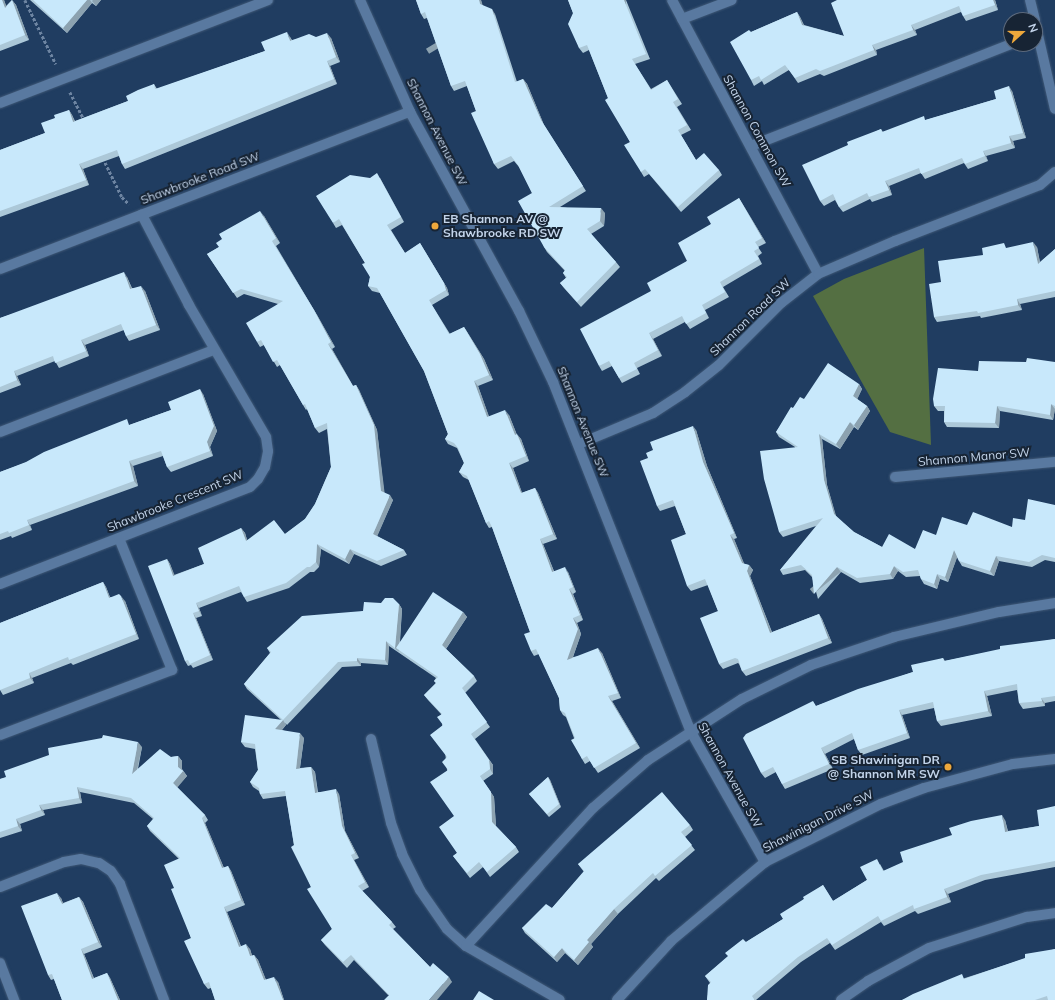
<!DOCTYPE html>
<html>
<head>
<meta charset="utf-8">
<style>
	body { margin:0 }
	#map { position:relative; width:1055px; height:1000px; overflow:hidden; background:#203d61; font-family:Mulish,sans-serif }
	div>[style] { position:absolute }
	.green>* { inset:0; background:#546f42 }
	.path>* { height:2.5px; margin-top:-1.25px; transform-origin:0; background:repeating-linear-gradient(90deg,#6e85a2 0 3px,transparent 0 5px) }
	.roads { filter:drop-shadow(0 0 1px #3f5876) drop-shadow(0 0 1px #3f5876) }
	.minor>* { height:10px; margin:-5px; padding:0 5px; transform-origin:5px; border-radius:5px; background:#5979a0 }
	.wall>* { inset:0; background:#acc8d8 }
	.shaded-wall>* { inset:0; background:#8ca2b0; transform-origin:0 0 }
	.building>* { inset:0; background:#c8e8fb }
	.dots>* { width:11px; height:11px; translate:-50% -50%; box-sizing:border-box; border:2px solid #172434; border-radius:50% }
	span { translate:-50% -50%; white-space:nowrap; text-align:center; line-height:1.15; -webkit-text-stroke:4px #172434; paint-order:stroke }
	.street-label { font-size:12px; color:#c3d4ea }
	.poi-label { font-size:12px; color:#c3d4ea; font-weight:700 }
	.left { translate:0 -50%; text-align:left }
	.right { translate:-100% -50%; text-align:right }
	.north { position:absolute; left:1003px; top:12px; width:40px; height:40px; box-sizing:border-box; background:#172434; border:1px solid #5c6a7d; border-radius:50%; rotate:69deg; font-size:11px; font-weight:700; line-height:16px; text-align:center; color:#c3d4ea }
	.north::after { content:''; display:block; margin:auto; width:14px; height:18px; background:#eea83c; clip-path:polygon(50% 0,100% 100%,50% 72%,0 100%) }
</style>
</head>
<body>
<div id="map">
	<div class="green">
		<i style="clip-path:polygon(924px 248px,931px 445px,890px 432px,813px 296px,844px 279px)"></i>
	</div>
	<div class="path">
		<i style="left:25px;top:0;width:71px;rotate:64.2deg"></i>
		<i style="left:70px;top:92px;width:31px;rotate:63deg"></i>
		<i style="left:103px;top:158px;width:43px;rotate:64deg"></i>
		<i style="left:122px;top:197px;width:10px;rotate:45deg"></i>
	</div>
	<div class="roads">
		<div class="minor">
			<i style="left:360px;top:0;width:123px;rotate:65.9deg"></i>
			<i style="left:410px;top:112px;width:227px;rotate:61.3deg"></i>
			<i style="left:519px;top:311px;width:79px;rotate:64.4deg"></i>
			<i style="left:553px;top:382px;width:376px;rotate:68.5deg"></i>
			<i style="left:691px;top:732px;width:150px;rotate:60.4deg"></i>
			<i style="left:672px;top:0;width:310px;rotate:61.9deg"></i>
			<i style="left:1030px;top:0;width:21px;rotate:76deg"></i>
			<i style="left:682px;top:19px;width:53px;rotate:-20.8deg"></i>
			<i style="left:1035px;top:22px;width:89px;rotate:77.1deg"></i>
			<i style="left:0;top:103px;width:287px;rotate:-21deg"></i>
			<i style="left:751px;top:146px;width:279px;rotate:-21.4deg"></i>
			<i style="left:0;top:269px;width:439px;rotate:-21deg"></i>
			<i style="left:0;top:432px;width:229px;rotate:-21deg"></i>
			<i style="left:579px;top:444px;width:80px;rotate:-22.7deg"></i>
			<i style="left:653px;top:413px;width:38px;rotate:-33deg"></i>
			<i style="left:685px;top:392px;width:43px;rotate:-38.5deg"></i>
			<i style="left:719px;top:365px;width:88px;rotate:-45deg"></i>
			<i style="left:781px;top:303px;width:47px;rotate:-38.1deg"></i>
			<i style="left:818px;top:274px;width:84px;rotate:-23.2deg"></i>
			<i style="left:895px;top:241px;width:155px;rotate:-21.1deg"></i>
			<i style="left:1040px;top:185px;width:20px;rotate:-41deg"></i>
			<i style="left:895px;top:477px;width:161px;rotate:-5.4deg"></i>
			<i style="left:0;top:584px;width:268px;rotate:-21.2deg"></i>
			<i style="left:250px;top:487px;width:11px;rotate:-45deg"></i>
			<i style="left:258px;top:479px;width:14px;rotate:-60deg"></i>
			<i style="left:265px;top:467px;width:16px;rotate:-79deg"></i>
			<i style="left:268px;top:451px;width:14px;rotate:-98deg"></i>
			<i style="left:266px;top:437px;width:153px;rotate:-120.3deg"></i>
			<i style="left:189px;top:305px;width:102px;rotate:-117.6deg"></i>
			<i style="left:0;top:735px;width:184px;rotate:-20.7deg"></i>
			<i style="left:172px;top:670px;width:142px;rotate:-111.9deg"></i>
			<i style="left:371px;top:739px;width:86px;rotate:76.6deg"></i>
			<i style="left:391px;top:823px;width:33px;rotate:70deg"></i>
			<i style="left:402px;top:854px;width:40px;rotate:63.4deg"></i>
			<i style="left:420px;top:890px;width:47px;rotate:55.3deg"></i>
			<i style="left:447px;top:929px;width:25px;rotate:42deg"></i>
			<i style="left:466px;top:946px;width:108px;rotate:29.9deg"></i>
			<i style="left:0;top:887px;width:69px;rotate:-21.3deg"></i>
			<i style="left:64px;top:862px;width:17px;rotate:-10deg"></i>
			<i style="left:81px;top:859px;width:18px;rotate:13deg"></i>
			<i style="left:99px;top:863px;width:14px;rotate:34deg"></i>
			<i style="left:111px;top:871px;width:16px;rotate:55deg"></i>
			<i style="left:120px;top:884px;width:124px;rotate:69.2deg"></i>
			<i style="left:466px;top:946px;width:188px;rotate:-47.4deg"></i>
			<i style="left:593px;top:808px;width:73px;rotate:-41.1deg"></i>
			<i style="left:648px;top:760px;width:112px;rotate:-33deg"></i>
			<i style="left:742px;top:699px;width:77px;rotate:-26.2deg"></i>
			<i style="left:811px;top:665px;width:88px;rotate:-18.6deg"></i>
			<i style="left:894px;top:637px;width:108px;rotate:-13.4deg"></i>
			<i style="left:999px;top:612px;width:57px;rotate:-9.1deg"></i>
			<i style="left:0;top:963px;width:40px;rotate:69deg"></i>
			<i style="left:617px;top:1000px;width:80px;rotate:-47.5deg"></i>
			<i style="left:671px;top:941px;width:123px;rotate:-40deg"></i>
			<i style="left:765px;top:862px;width:130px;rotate:-26.6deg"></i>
			<i style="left:881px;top:804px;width:46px;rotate:-20.4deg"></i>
			<i style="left:924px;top:788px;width:92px;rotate:-15.1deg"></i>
			<i style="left:1013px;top:764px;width:42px;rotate:-6.8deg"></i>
			<i style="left:841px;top:1000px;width:33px;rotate:-35deg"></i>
			<i style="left:868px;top:981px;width:69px;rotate:-28.4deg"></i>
			<i style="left:929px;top:948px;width:103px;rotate:-17.6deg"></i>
			<i style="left:1027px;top:917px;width:28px;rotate:-8deg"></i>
		</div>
	</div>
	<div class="wall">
		<i style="clip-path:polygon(0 0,4px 0,6px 6px,12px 0,16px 5px,29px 40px,0 51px)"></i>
		<i style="clip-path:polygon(30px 0,101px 0,96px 6px,92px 3px,67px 33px)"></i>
		<i style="clip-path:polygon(416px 0,481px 0,482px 5px,495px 14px,517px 82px,523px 79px,527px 84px,544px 125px,586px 191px,560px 207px,605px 213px,604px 226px,591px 234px,616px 262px,620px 267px,581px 307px,564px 288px,560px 283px,566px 278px,563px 273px,565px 271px,547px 252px,544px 247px,532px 193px,519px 167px,514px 161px,498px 169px,494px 164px,476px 111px,467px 86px,454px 91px,451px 86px,427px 18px,424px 19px,421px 14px)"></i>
		<i style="clip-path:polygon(568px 0,626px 0,650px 59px,635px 64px,651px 89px,667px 80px,682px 104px,677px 107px,691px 130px,681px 135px,696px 160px,719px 170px,722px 175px,681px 212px,649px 174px,644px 177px,641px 172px,630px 142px,608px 98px,589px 50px,583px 53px,579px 48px,573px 13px)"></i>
		<i style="clip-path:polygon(837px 0,995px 0,998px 10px,966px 21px,963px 16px,961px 12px,915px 30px,917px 35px,876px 50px,877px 55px,824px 76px,820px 74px,798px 83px,789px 70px,764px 85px,762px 81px,754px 86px,751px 80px,751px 32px,797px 12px,800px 17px,804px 25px,844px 36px)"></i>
		<i style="clip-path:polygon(290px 37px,292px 40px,316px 37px,331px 38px,340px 62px,330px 66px,337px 84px,125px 169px,122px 164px,119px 156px,83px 169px,89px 185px,0 217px,0 150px,45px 133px,55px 118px,69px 110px,72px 115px,75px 121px,128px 101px,154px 84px,157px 89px,265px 51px)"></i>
		<i style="clip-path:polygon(1012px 91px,1026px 138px,1013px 141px,1015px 148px,986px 156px,988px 161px,968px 169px,964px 163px,925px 179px,921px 173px,889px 186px,892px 195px,872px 202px,870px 199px,843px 212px,839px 207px,835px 200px,824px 206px,820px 201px,848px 145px,881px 129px,883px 132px,926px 120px,996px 99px)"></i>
		<i style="clip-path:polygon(370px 178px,380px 178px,404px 222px,391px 230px,405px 253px,420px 243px,447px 288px,449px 295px,432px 305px,450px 334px,464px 327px,484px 359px,493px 380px,478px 386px,489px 417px,509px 415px,517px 435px,521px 439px,529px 461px,513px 468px,522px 493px,535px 488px,538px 493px,557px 539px,543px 544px,554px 571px,568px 572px,576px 592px,573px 594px,583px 620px,577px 623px,581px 634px,573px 657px,602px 653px,621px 698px,612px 701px,640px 748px,598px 773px,590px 761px,585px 764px,582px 759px,566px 717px,563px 715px,560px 710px,559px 698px,539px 654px,534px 656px,531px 651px,530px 632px,492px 527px,489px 528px,486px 523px,469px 480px,463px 477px,459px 472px,464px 463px,457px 448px,448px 444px,445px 439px,448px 434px,424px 371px,380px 293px,372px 291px,368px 286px,370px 277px,365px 263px,342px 225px,336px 228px,333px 223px)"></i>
		<i style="clip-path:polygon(739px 198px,766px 243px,758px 247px,762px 253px,758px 256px,762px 264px,723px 287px,729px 297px,705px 310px,709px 318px,690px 329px,685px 322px,653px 339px,662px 356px,637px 368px,640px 374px,622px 383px,619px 378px,612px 366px,602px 371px,599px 366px,651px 291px,687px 261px,711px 224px)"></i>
		<i style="clip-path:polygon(264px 216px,280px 243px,276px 246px,317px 315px,335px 347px,332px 349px,353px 386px,356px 385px,359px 390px,377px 430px,384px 493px,393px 500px,377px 536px,404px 550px,407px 555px,381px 566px,354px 554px,349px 564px,321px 549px,319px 567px,314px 572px,310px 572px,289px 588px,247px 602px,241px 592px,199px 608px,202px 616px,196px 618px,213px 660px,193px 668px,191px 665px,188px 666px,185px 661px,167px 559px,170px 564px,174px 575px,204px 564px,241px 528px,245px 533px,247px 540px,285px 534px,305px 519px,315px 504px,331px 467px,327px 429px,319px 433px,315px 428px,307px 409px,306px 410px,303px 405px,280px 365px,277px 367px,264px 345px,260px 347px,257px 342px,278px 304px,244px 294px,237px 298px,207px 254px,219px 247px)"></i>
		<i style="clip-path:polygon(1037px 247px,1040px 262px,1055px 249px,1055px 297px,1020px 304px,1022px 310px,981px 318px,980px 316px,937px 322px,934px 317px,941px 282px,1008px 248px)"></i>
		<i style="clip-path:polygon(127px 277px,132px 288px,145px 291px,160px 330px,129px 341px,126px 336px,124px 330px,85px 345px,89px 356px,59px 368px,55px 361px,17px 376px,21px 385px,0 393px,0 318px)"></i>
		<i style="clip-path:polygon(1026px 362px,1055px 362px,1055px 409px,1053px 420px,1000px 411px,999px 428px,947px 427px,944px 422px,944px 411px,938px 411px,934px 406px,978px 371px)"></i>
		<i style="clip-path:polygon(859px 384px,862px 389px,857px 399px,867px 406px,870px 411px,858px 430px,854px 427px,840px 449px,822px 439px,827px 485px,836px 517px,854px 532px,882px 547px,915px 549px,936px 535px,967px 525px,1012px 527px,1055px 505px,1055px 562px,1045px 560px,1032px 567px,999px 561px,994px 576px,962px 566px,959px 561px,957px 557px,948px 582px,940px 579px,937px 589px,924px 584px,921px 579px,920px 576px,906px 577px,898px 571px,893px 579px,860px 583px,841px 572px,818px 599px,812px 577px,805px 570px,783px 575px,780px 570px,816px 526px,783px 537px,779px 532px,795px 447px,779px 437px,776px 432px,793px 408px,804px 399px)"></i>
		<i style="clip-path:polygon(203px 394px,217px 431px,210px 447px,213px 456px,171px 472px,167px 467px,163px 456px,133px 466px,138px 486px,30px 525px,32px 530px,12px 538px,11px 536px,0 540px,0 472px,171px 410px)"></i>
		<i style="clip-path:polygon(696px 430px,707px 466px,737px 538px,734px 539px,744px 564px,749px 565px,753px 570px,750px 576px,772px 632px,819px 614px,822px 619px,832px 643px,746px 676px,742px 671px,739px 664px,738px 663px,723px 669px,719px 664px,718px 611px,708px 585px,691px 591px,687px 586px,686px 534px,675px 506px,660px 511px,657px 506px,648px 458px)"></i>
		<i style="clip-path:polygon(103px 582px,106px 587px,110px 597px,125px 601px,139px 639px,73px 665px,71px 663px,32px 678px,34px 683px,3px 695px,0 690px,0 623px)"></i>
		<i style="clip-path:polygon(399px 604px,402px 609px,400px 642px,463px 612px,467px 617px,446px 649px,474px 676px,477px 681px,465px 693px,490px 727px,475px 739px,493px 765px,493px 774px,483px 781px,494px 797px,496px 826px,516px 847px,519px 852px,490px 877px,483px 867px,470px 878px,453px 856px,457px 853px,454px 816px,447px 770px,441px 714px,428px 700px,424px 695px,436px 683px,434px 681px,436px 678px,389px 646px,388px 665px,361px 663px,361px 666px,342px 667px,287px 725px,285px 723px,286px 725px,282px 730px,304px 738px,300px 768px,311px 767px,315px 772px,318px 792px,339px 794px,345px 831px,359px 858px,354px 860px,369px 887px,362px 891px,392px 922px,396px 927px,393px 929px,430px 967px,452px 982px,388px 995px,354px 960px,347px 968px,325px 945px,321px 940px,332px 929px,311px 887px,294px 845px,286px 796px,263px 799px,260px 794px,259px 791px,253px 787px,250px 782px,258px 770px,255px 749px,245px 747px,241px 742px,281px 720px,247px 689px,244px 684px,270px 653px,267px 648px,363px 611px)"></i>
		<i style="clip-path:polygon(1055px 639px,1055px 701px,1045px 703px,1045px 706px,1023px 709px,1019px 703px,1017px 690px,987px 696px,992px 716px,941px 726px,937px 721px,934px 708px,902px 715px,910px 738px,862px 755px,858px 750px,854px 739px,825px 754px,833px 769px,785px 789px,782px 784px,776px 772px,765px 778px,761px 773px,816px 706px,913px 672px,943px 658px,945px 661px)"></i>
		<i style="clip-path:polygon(142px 747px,138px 769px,171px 757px,178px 756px,182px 761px,182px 769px,187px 776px,177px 787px,205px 815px,208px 820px,205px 823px,224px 868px,228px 866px,231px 871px,245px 905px,227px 912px,241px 946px,250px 949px,252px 956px,254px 955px,258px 960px,266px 980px,278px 982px,284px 1000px,215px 1000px,211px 988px,208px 989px,204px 984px,191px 938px,174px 888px,179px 859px,150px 831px,147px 826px,153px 819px,134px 803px,80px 792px,82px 803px,43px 810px,45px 815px,20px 824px,22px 831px,0 838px,0 779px)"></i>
		<i style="clip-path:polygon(548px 777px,550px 780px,561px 807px,549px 817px,529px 794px)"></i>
		<i style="clip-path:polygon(1055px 806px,1055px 867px,985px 880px,948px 894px,951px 902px,918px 914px,915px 911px,884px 926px,881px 922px,835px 950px,830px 943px,801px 962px,756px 1000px,707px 1000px,710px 983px,705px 976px,746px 942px,783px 919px,804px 899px,823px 885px,833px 901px,867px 880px,880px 864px,884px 871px,1005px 820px,1008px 831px,1039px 826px)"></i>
		<i style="clip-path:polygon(690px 825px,693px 830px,685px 837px,695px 850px,659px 881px,656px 878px,618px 914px,591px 944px,593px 947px,578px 965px,565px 953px,557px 962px,525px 933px,522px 928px,552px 908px,584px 872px,578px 864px)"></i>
		<i style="clip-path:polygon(79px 897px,83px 902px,102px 947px,84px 954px,94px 978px,107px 973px,110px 978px,120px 1000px,62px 1000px,54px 979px,51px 980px,48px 975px,61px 898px,63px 903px)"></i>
		<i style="clip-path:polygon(1055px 949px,1055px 1000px,902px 1000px,965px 978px)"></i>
	</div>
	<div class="shaded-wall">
		<i style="clip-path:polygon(2px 0,4px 0,9px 13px,5px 8px)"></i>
		<i style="clip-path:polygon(12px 0,16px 5px,29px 40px,25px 35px)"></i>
		<i style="clip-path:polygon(87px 0,90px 0,92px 3px,67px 33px,63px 28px)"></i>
		<i style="clip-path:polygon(93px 0,101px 0,96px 6px,92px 1px)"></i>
		<i style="clip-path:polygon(479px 0,481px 0,484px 9px,480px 4px)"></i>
		<i style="left:624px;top:0;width:2px;height:58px"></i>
		<i style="clip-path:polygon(993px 0,995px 0,998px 10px,995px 5px)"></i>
		<i style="left:492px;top:9px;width:6px;height:77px;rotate:59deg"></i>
		<i style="clip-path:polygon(797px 12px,800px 17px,806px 30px,802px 25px)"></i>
		<i style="clip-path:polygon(911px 25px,915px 30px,917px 35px,913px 30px)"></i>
		<i style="clip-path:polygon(287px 32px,290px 37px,294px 46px,290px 41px)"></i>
		<i style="clip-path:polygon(327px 33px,331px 38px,340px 62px,336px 57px)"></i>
		<i style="clip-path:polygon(872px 45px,876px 50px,877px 55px,874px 50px)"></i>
		<i style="clip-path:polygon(327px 61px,330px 66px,337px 84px,334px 79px)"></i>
		<i style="clip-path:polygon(523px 79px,527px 84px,544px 125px,586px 191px,541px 120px)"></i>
		<i style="clip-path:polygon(1009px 86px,1012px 91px,1026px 138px,1023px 133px)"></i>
		<i style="clip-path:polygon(69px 110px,72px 115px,77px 127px,73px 122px)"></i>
		<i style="clip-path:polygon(1009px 136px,1013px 141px,1015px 148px,1011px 143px)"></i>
		<i style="clip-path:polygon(983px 151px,986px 156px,988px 161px,985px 156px)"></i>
		<i style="clip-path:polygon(79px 164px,83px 169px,89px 185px,86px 180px)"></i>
		<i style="clip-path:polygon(377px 173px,380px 178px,404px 222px,401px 217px)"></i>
		<i style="clip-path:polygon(885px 181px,889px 186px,892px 195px,889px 190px)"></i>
		<i style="clip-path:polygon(739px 198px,766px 243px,762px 238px)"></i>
		<i style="clip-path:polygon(601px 208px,605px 213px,604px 226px,600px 221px)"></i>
		<i style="clip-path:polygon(260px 211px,264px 216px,280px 243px,276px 238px)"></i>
		<i style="clip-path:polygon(272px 241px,317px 315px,335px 347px,331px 342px)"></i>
		<i style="clip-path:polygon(1033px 242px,1037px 247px,1041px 269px,1038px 264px)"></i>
		<i style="clip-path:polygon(420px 243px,447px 288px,449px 295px,446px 290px)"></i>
		<i style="clip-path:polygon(124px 272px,127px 277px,134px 294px,130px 289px)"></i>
		<i style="clip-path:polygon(141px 286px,145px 291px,160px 330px,156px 325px)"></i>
		<i style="clip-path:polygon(1017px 299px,1020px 304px,1022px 310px,1018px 305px)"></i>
		<i style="clip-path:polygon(464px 327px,484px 359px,493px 380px,489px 375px)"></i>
		<i style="clip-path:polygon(649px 333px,653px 339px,662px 356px,658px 350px)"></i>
		<i style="clip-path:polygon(81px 340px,85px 345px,89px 356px,86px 351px)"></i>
		<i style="clip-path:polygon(328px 344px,332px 349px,356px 391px,353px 386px)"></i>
		<i style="clip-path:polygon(14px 371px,17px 376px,21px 385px,17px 380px)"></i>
		<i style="clip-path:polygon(474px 381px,478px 386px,491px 422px,487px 417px)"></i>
		<i style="clip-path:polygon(859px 384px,862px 389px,856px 402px,853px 396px)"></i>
		<i style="clip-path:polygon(356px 385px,359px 390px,377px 430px,385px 496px,381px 491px)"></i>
		<i style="clip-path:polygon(200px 389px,203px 394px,217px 431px,210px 447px,213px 456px,210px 451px,207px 442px)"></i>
		<i style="clip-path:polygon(1051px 404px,1055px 409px,1053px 420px,1050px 415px)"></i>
		<i style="clip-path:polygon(867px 406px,870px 411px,858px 430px,854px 425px)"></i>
		<i style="clip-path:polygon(997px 406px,1000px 411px,999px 428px,995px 423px)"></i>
		<i style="clip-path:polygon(505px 410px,509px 415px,519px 440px,515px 435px)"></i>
		<i style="clip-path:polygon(850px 422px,854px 427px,840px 449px,836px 444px)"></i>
		<i style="clip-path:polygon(693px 426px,696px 430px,707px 466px,737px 538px,734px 533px,703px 462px)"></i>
		<i style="clip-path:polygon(517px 434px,521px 439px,529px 461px,526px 456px)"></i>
		<i style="clip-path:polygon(819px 434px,822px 439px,827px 485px,837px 519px,834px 514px,824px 480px)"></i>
		<i style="clip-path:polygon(129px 461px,133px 466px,138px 486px,134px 481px)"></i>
		<i style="clip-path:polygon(509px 463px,513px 468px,524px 498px,521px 493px)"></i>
		<i style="clip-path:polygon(535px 488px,538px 493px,557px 539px,553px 534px)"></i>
		<i style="clip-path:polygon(390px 495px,393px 500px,376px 539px,373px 534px)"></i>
		<i style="clip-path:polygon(27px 520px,30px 525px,32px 530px,29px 525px)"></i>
		<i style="clip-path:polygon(241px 528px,245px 533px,249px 546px,246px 541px)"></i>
		<i style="clip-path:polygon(730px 535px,734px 539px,746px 568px,742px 563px)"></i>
		<i style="clip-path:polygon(540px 539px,543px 544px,556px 577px,552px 572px)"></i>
		<i style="clip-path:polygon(317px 544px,321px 549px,319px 567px,316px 562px)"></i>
		<i style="clip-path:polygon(350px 549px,354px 554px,349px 564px,345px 559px)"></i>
		<i style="clip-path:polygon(954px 550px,958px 555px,948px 582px,945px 577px)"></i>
		<i style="clip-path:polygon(996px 556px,999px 561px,994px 576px,990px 571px)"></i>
		<i style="clip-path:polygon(167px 559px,170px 564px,177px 581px,173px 576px)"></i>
		<i style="clip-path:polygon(749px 565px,753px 570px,750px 576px,774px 638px,770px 633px,747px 571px)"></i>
		<i style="clip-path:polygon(894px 566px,898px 571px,893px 579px,890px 574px)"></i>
		<i style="clip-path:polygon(565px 567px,568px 572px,576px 592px,573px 587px)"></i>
		<i style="left:837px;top:567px;width:6px;height:35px;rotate:51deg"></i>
		<i style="clip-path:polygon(937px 574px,940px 579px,937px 589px,934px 584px)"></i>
		<i style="clip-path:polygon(103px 582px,106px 587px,112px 603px,109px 598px)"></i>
		<i style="clip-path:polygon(569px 589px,573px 594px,583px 620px,580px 615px)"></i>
		<i style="clip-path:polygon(121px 596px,125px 601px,139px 639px,136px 634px)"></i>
		<i style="clip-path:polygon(196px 603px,199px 608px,202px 616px,199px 611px)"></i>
		<i style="clip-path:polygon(399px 604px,402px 609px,399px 651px,396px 648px,399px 653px,395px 648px)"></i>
		<i style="clip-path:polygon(463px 612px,467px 617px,445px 650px,442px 645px)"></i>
		<i style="clip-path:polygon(193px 613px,196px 618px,213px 660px,210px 655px)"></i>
		<i style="clip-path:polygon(819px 614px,822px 619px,832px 643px,828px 638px)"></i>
		<i style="clip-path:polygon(573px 618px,577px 623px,581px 634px,570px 665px,567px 660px)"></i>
		<i style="clip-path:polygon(386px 641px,389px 646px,388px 665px,385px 660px)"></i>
		<i style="clip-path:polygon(598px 648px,602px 653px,621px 698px,618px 693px)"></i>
		<i style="clip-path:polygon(357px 658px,361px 663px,361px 666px,357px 661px)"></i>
		<i style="clip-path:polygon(29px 673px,32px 678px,34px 683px,30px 678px)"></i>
		<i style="clip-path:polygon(984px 691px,987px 696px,992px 716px,988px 711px)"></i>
		<i style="clip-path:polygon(608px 696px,612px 701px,640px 748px,636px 743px)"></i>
		<i style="clip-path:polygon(1041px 698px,1045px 703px,1045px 706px,1042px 701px)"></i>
		<i style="clip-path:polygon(899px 710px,902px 715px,910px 738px,907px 733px)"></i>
		<i style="clip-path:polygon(283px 720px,286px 725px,278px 734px,275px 729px)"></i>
		<i style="clip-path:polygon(300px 733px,304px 738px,299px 774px,296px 769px)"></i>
		<i style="clip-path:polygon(138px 742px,142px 747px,135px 779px,132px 774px)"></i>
		<i style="clip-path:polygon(821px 748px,825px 754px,833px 769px,829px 764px)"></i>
		<i style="clip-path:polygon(178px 756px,182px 761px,182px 772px,178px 767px)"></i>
		<i style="clip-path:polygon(489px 760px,493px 765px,493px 774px,490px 769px)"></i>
		<i style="clip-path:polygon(311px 767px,315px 772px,318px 798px,315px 793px)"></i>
		<i style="clip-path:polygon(183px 771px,187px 776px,177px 788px,173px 783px)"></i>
		<i style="clip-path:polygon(480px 776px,494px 797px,496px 827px,492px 822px)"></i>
		<i style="clip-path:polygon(548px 777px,550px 780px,561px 807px,559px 804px)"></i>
		<i style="clip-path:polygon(77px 787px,80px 792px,82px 803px,79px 798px)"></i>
		<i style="clip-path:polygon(336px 789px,339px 794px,345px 831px,359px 858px,355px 853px,342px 826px)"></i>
		<i style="clip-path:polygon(39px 805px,43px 810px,45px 815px,41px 810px)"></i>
		<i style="clip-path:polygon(1002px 815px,1005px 820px,1009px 837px,1005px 832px)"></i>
		<i style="clip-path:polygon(202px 818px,205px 823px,226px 873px,222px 868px)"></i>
		<i style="clip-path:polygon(16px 819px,20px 824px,22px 831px,18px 826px)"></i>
		<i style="clip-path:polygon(351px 855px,354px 860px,369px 887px,365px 882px)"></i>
		<i style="clip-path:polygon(228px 866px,231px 871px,245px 905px,241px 900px)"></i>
		<i style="clip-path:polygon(944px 889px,948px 894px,951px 902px,947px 897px)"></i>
		<i style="clip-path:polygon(57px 893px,61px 898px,65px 909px,62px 904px)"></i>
		<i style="clip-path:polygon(79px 897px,83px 902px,102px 947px,98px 942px)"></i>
		<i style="clip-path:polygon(224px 907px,227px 912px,243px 952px,239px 947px)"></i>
		<i style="clip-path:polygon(614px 909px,618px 914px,591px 944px,593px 947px,578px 965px,574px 960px,587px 940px)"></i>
		<i style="clip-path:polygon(246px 944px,250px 949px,254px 961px,250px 956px)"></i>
		<i style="clip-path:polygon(562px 948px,565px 953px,557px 962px,554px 957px)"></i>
		<i style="clip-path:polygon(81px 949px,84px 954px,96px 984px,92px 979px)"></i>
		<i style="clip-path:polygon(254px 955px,258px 960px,268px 985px,264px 980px)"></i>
		<i style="clip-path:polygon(107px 973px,110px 978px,120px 1000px,118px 1000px)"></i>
		<i style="clip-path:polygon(274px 977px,278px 982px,284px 1000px,283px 1000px)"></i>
		<i style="clip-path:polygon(449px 977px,452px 982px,437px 1000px,429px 1000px)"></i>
	</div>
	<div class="building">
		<i style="clip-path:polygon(0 0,2px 0,5px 8px,12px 0,25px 35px,0 45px)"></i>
		<i style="clip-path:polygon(33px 0,87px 0,63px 28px)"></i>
		<i style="clip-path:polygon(416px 0,479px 0,480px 4px,492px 9px,515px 82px,523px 79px,541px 120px,583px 186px,549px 207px,601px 208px,600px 221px,587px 229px,616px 262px,577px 302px,560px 283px,567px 277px,563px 273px,565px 270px,544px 247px,518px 201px,532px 193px,518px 165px,511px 156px,494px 164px,471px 113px,476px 111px,465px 81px,451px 86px,425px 12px,421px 14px)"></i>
		<i style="clip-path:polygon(568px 0,624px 0,646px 54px,632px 59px,651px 90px,667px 80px,678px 99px,673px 102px,687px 125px,678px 130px,696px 160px,704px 153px,719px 170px,678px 207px,645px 169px,641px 172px,624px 145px,630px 142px,605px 100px,608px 98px,587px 45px,579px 48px,568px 24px,573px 13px)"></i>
		<i style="clip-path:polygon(837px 0,993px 0,995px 5px,963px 16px,959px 6px,911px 25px,913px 30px,872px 45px,874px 50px,820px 71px,816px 69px,795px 78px,785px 65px,761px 80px,759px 76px,751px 80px,730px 42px,749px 30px,751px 32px,797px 12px,802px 25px,844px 36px,831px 3px)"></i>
		<i style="clip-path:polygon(287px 32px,290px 41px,309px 34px,316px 37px,327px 33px,336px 57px,327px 61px,334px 79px,122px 164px,117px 150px,79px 164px,86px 180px,0 211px,0 150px,45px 133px,41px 123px,55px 118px,54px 115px,69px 110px,73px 122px,128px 101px,126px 96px,138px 90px,154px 84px,155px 89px,265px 51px,261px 42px)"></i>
		<i style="clip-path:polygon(1009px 86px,1023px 133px,1009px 136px,1011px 143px,983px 151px,985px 156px,965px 164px,962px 158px,921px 174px,919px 168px,885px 181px,889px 190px,869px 197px,867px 193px,839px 207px,833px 194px,820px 201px,802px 165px,848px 145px,847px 142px,881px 129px,882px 132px,924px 116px,925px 120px,996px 99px,994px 91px)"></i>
		<i style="clip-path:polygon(377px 173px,401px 217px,387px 225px,405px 253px,420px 243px,444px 283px,446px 290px,429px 300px,449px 334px,464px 327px,480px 354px,489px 375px,474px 381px,487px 417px,505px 410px,515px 435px,517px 434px,526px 456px,509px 463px,521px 493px,535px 488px,553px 534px,540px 539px,552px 572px,565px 567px,573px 587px,569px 589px,580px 615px,573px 618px,578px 629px,567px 660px,598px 648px,618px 693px,608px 696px,636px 743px,594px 768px,587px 756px,582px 759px,571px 740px,575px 738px,565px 713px,560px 710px,559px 698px,536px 649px,531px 651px,524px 634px,530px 632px,492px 527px,489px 521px,486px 523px,467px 476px,459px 472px,464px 463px,458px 448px,454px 443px,445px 439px,448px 434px,424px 371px,377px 288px,368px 286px,370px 277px,362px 264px,365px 263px,339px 219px,333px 223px,316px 196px,350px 175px,370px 178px)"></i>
		<i style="clip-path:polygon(739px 198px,762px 238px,755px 242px,759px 248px,754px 251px,759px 259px,720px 282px,725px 292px,702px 305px,706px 313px,686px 324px,682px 316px,649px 333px,658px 350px,634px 363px,637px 369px,619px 378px,609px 361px,599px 366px,580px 329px,651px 291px,647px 283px,687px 261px,678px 243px,711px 224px,707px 217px)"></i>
		<i style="clip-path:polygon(260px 211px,276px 238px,272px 241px,314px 310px,331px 342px,328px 344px,353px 386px,356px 385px,374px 425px,381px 491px,390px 495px,373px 534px,404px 550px,377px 561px,350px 549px,345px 559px,317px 544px,316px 562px,310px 567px,307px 567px,286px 583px,244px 597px,239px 586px,196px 603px,199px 611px,193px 613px,210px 655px,190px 664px,188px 660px,185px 661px,148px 566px,167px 559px,173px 576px,204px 564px,198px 548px,241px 528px,246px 541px,274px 520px,285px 534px,305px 519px,315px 504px,331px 467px,327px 423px,315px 428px,305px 404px,303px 405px,277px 360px,273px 362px,261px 340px,257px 342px,246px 323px,283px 301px,241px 289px,233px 293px,207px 254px,219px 247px,216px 243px,222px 239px,219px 234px)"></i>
		<i style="clip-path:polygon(1033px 242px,1038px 264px,1055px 249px,1055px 291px,1017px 299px,1018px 305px,978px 313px,977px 311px,934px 317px,929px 284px,941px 282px,938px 261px,983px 255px,982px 248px,1004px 243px,1006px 248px)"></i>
		<i style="clip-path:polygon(124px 272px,130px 289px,141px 286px,156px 325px,126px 336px,121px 324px,81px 340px,86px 351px,55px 363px,53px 356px,14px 371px,17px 380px,0 387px,0 318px)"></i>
		<i style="clip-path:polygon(1027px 358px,1055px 362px,1055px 406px,1051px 404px,1050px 415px,997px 406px,995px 423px,944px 422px,945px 406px,934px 406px,933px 399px,938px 368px,978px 371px,979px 361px,1026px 362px)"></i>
		<i style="clip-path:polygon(828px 363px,859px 384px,853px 396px,867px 406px,854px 425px,850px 422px,836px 444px,819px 434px,824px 480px,834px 514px,854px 532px,882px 547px,889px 534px,915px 549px,923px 530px,936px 535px,942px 517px,967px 525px,973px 512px,1012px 527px,1013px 518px,1025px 520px,1028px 499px,1055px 505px,1055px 558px,1042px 555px,1029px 562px,996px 556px,990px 571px,959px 561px,954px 550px,945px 577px,937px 574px,934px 584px,921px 579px,918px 570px,903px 572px,894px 566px,890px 574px,857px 578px,837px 567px,814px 594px,812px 575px,801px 565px,780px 570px,823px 518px,779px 532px,764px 479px,760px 451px,798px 447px,776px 432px,791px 407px,793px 408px,800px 397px,804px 399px)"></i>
		<i style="clip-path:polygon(200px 389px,214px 426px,207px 442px,210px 451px,167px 467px,161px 451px,129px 461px,134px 481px,27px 520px,29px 525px,9px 533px,8px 531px,0 534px,0 472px,26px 462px,44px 452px,127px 419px,129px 425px,171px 410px,168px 402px)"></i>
		<i style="clip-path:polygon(693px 426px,703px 462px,734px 533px,730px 535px,742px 563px,749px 565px,747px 571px,770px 633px,819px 614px,828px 638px,742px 671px,738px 659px,735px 658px,719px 664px,700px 618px,718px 611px,705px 579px,687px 586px,671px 540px,686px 534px,673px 500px,657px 506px,640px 461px,648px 458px,646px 453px,653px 450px,650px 442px)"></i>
		<i style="clip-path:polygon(103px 582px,109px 598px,119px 594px,121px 596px,136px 634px,69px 660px,68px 657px,29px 673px,30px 678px,0 690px,0 623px)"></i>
		<i style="clip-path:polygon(433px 592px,463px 612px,442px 645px,474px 676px,462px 688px,487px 722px,471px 734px,489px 760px,490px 769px,480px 776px,491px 792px,492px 822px,516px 847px,487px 872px,479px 862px,467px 873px,453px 856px,457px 853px,439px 827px,454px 816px,430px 782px,448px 770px,442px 762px,447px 757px,430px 735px,443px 725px,437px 717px,442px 714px,424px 695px,436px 683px,434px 681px,438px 677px,396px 648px)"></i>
		<i style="clip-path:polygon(385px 598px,393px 598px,399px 604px,395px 648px,386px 641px,385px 660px,357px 658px,357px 661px,338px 662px,283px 720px,244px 684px,271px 652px,267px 648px,302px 616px,363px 611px,364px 602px,381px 603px)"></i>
		<i style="clip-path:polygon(1055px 639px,1055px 696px,1041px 698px,1042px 701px,1019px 703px,1017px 684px,984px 691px,988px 711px,937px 721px,933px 702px,899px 710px,907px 733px,858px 750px,852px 733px,821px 748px,829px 764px,782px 784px,773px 767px,761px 773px,743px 738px,746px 734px,813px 701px,816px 706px,858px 689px,913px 672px,911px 665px,943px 658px,944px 661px,1000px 649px,1000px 646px)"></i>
		<i style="clip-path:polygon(245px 715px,283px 720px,275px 729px,300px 733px,296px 769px,311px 767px,315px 793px,336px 789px,342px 826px,355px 853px,351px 855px,365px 882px,358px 886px,392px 922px,389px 925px,430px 967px,433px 963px,449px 977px,429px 1000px,384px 1000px,389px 995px,351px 955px,343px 962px,321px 940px,332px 929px,307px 889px,311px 887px,291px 847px,294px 845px,285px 791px,260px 794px,259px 788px,250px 782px,258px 770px,255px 744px,241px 742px)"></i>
		<i style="clip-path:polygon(103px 735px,138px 742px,132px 774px,160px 749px,171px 757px,178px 756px,178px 767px,183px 771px,173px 783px,205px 815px,202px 818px,222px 868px,228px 866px,241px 900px,224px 907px,239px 947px,246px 944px,250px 956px,254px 955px,264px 980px,274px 977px,283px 1000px,215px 1000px,209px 982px,204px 984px,184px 941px,191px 938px,171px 889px,174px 888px,164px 865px,180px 858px,147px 826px,154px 818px,131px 798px,77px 787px,79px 798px,39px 805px,41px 810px,16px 819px,18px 826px,0 832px,0 779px,6px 777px,4px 771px,49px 755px,48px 748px,102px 738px)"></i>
		<i style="clip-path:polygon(548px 777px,559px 804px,547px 814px,529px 794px)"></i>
		<i style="clip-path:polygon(662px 792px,690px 825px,681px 832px,692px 845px,655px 876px,653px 873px,614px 909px,587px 940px,589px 942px,574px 960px,562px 948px,554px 957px,522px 928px,546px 904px,552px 908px,584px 871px,578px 864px)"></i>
		<i style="clip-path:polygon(1055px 806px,1055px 861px,981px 875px,944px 889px,947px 897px,914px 909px,913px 905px,881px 921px,878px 916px,832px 945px,827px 938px,798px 957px,752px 996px,754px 999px,754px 1000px,707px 1000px,708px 985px,711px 982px,705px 976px,728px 956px,725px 953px,743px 939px,746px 942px,783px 919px,780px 914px,804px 899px,803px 897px,823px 885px,833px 901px,867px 880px,860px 867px,877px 859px,883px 871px,903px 862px,900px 852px,952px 835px,949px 828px,971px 821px,1002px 815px,1005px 832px,1039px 826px,1037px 810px)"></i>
		<i style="clip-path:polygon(57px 893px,62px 904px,79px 897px,98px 942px,81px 949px,92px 979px,107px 973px,118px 1000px,62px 1000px,52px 974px,48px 975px,21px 906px)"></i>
		<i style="clip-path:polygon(1055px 949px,1055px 1000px,1048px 1000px,1047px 996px,1035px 1000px,902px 1000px,913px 994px,962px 974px,964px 979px,1025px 958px,1025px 954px)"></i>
		<i style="clip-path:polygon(479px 991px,494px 1000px,473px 1000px)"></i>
	</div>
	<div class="dots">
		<i style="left:435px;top:226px;background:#eea83c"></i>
		<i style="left:948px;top:767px;background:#eea83c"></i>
	</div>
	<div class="street-label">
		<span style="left:757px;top:131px;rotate:61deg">Shannon Common SW</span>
		<span style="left:437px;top:132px;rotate:63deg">Shannon Avenue SW</span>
		<span style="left:200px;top:178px;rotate:-21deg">Shawbrooke Road SW</span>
		<span style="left:750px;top:317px;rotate:-44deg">Shannon Road SW</span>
		<span style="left:583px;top:422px;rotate:68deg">Shannon Avenue SW</span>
		<span style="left:974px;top:457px;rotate:-5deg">Shannon Manor SW</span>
		<span style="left:175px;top:501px;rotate:-22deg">Shawbrooke Crescent SW</span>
		<span style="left:730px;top:775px;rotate:61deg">Shannon Avenue SW</span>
		<span style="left:818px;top:821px;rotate:-27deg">Shawinigan Drive SW</span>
	</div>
	<div class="poi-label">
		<span class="left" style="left:443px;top:226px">EB Shannon AV @<br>Shawbrooke RD SW</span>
		<span class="right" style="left:940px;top:767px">SB Shawinigan DR<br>@ Shannon MR SW</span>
	</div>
	<div class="north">N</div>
</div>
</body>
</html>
